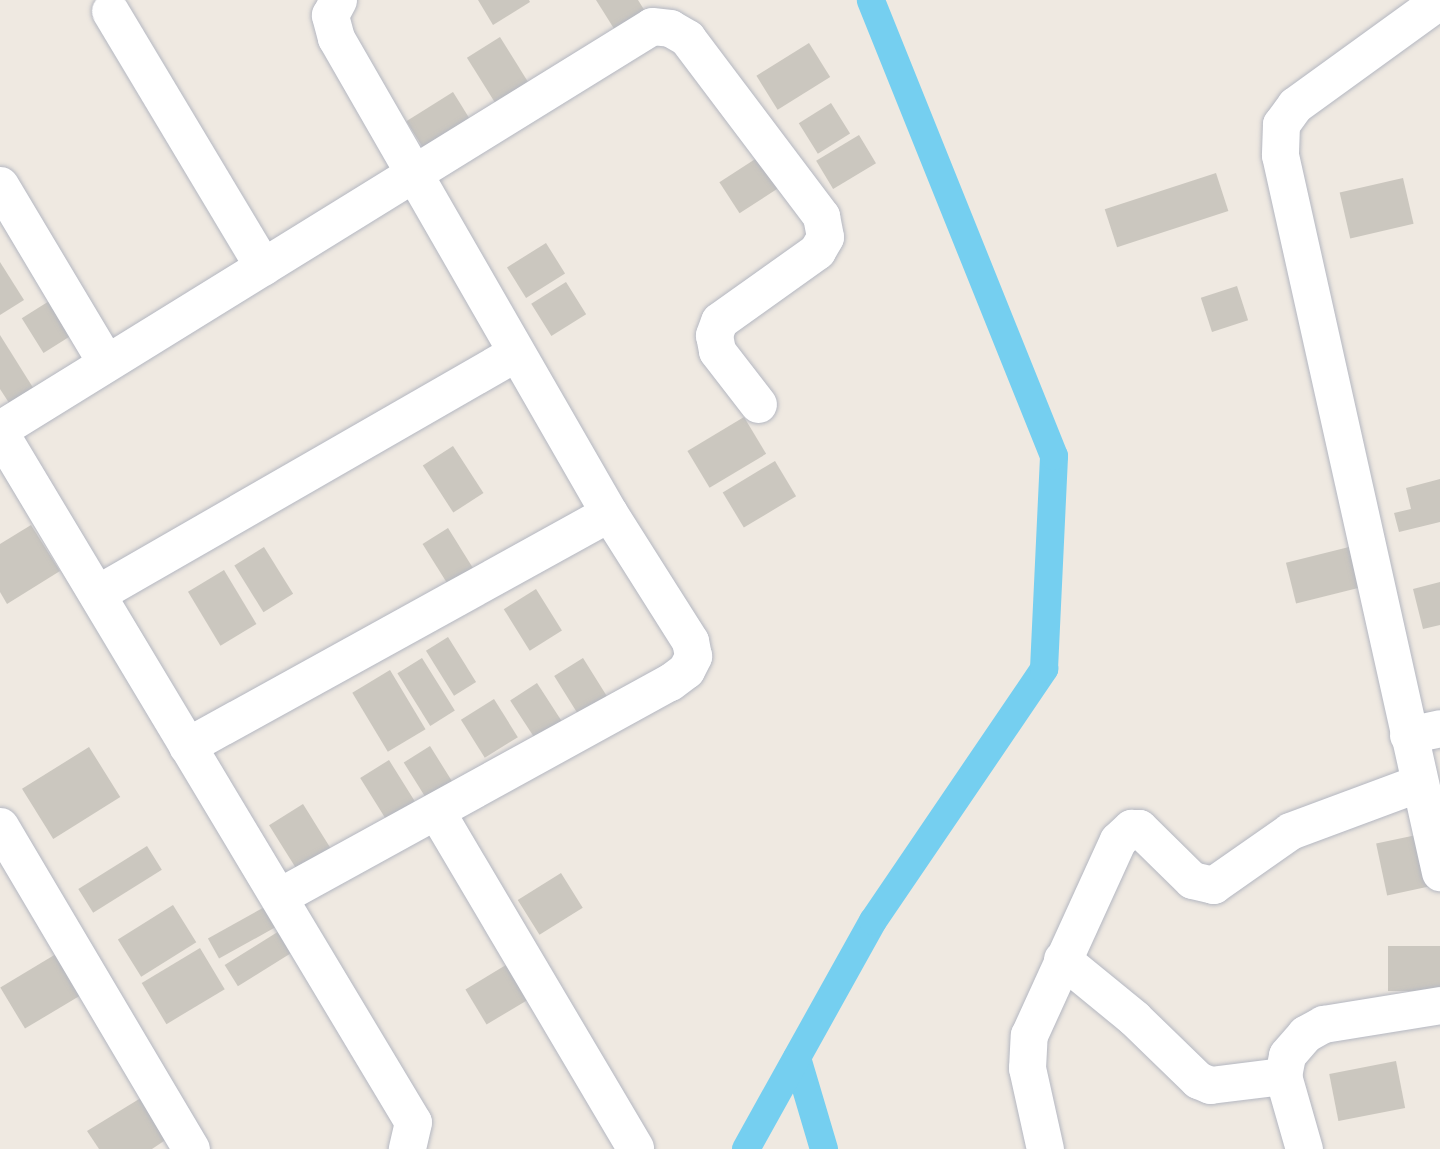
<!DOCTYPE html>
<html>
<head>
<meta charset="utf-8">
<style>
	body { margin:0 }
	#map { position:relative; width:1440px; height:1149px; overflow:hidden; background:#efe9e1; font-family:Commissioner,sans-serif }
	div>[style] { position:absolute }
	.canal>* { height:28px; margin:-14px; padding:0 14px; transform-origin:14px; border-radius:14px; background:#75cff0 }
	.building>* { inset:0; background:#cbc7bf; transform-origin:0 0 }
	.roads { filter:drop-shadow(0 0 2px #b4b7c1) drop-shadow(0 0 2px #b4b7c1) }
	.minor>* { height:37px; margin:-18.5px; padding:0 18.5px; transform-origin:18.5px; border-radius:18.5px; background:#fff }
	span { translate:-50% -50%; white-space:nowrap; text-align:center; line-height:1.15; -webkit-text-stroke:5px #fff; paint-order:stroke }
</style>
</head>
<body>
<div id="map">
	<div class="canal">
		<i style="left:797px;top:1058px;width:95px;rotate:73.5deg"></i>
		<i style="left:746px;top:1149px;width:261px;rotate:-60.9deg"></i>
		<i style="left:873px;top:921px;width:305px;rotate:-55.8deg"></i>
		<i style="left:1044px;top:669px;width:213px;rotate:-87.3deg"></i>
		<i style="left:1054px;top:456px;width:491px;rotate:-111.9deg"></i>
	</div>
	<div class="building">
		<i style="clip-path:polygon(478px 0,529px 0,530px 2px,493px 25px)"></i>
		<i style="clip-path:polygon(596px 0,638px 0,648px 16px,618px 35px)"></i>
		<i style="left:500px;top:37px;width:60px;height:39px;rotate:58deg"></i>
		<i style="left:809px;top:43px;width:40px;height:62px;rotate:58deg"></i>
		<i style="left:453px;top:92px;width:40px;height:55px;rotate:58deg"></i>
		<i style="left:831px;top:103px;width:36px;height:38px;rotate:58deg"></i>
		<i style="left:859px;top:135px;width:33px;height:50px;rotate:59deg"></i>
		<i style="left:763px;top:154px;width:37px;height:52px;rotate:57deg"></i>
		<i style="left:1216px;top:173px;width:40px;height:117px;rotate:72deg"></i>
		<i style="left:1403px;top:178px;width:47px;height:65px;rotate:77deg"></i>
		<i style="left:546px;top:243px;width:36px;height:46px;rotate:58deg"></i>
		<i style="clip-path:polygon(0 262px,24px 300px,0 315px)"></i>
		<i style="left:566px;top:282px;width:38px;height:41px;rotate:58deg"></i>
		<i style="left:1237px;top:286px;width:36px;height:38px;rotate:72deg"></i>
		<i style="left:54px;top:298px;width:41px;height:38px;rotate:58deg"></i>
		<i style="clip-path:polygon(0 335px,37px 394px,13px 409px,0 389px)"></i>
		<i style="left:744px;top:417px;width:43px;height:66px;rotate:59deg"></i>
		<i style="left:453px;top:446px;width:56px;height:36px;rotate:57deg"></i>
		<i style="left:775px;top:461px;width:41px;height:61px;rotate:59deg"></i>
		<i style="clip-path:polygon(1440px 479px,1440px 522px,1399px 532px,1394px 513px,1411px 509px,1406px 488px)"></i>
		<i style="clip-path:polygon(31px 525px,60px 571px,7px 604px,0 592px,0 544px)"></i>
		<i style="left:448px;top:528px;width:55px;height:30px;rotate:58deg"></i>
		<i style="left:264px;top:547px;width:55px;height:35px;rotate:58deg"></i>
		<i style="left:1349px;top:547px;width:42px;height:65px;rotate:76deg"></i>
		<i style="left:224px;top:570px;width:63px;height:42px;rotate:59deg"></i>
		<i style="clip-path:polygon(1440px 582px,1440px 625px,1423px 629px,1413px 589px)"></i>
		<i style="left:536px;top:589px;width:49px;height:38px;rotate:58deg"></i>
		<i style="left:448px;top:637px;width:53px;height:26px;rotate:58deg"></i>
		<i style="left:422px;top:658px;width:62px;height:29px;rotate:58deg"></i>
		<i style="left:583px;top:658px;width:59px;height:34px;rotate:58deg"></i>
		<i style="left:390px;top:670px;width:69px;height:44px;rotate:59deg"></i>
		<i style="left:537px;top:683px;width:50px;height:32px;rotate:57deg"></i>
		<i style="left:494px;top:699px;width:45px;height:39px;rotate:58deg"></i>
		<i style="left:430px;top:746px;width:52px;height:31px;rotate:58deg"></i>
		<i style="left:89px;top:747px;width:59px;height:79px;rotate:58deg"></i>
		<i style="left:389px;top:760px;width:49px;height:34px;rotate:58deg"></i>
		<i style="left:303px;top:804px;width:60px;height:40px;rotate:58deg"></i>
		<i style="left:1426px;top:833px;width:53px;height:51px;rotate:78deg"></i>
		<i style="left:147px;top:846px;width:28px;height:81px;rotate:58deg"></i>
		<i style="left:561px;top:873px;width:41px;height:51px;rotate:58deg"></i>
		<i style="left:270px;top:904px;width:23px;height:71px;rotate:61deg"></i>
		<i style="left:173px;top:905px;width:44px;height:65px;rotate:58deg"></i>
		<i style="left:284px;top:928px;width:25px;height:70px;rotate:58deg"></i>
		<i style="left:1440px;top:946px;width:45px;height:52px;rotate:90deg"></i>
		<i style="left:200px;top:948px;width:48px;height:68px;rotate:59deg"></i>
		<i style="left:56px;top:954px;width:48px;height:65px;rotate:59deg"></i>
		<i style="left:516px;top:959px;width:41px;height:59px;rotate:59deg"></i>
		<i style="left:1396px;top:1061px;width:48px;height:68px;rotate:79deg"></i>
		<i style="clip-path:polygon(144px 1096px,170px 1137px,152px 1149px,99px 1149px,87px 1131px)"></i>
	</div>
	<div class="roads">
		<div class="minor">
			<i style="left:1440px;top:0;width:179px;rotate:144.1deg"></i>
			<i style="left:1295px;top:105px;width:24px;rotate:126deg"></i>
			<i style="left:1281px;top:124px;width:31px;rotate:92deg"></i>
			<i style="left:1280px;top:155px;width:735px;rotate:77.42deg"></i>
			<i style="left:110px;top:11px;width:298px;rotate:59.1deg"></i>
			<i style="left:0;top:185px;width:205px;rotate:59.2deg"></i>
			<i style="left:0;top:429px;width:766px;rotate:-31.72deg"></i>
			<i style="left:652px;top:26px;width:18px;rotate:6deg"></i>
			<i style="left:670px;top:28px;width:20px;rotate:30deg"></i>
			<i style="left:687px;top:38px;width:223px;rotate:53deg"></i>
			<i style="left:821px;top:216px;width:21px;rotate:79deg"></i>
			<i style="left:825px;top:237px;width:16px;rotate:120deg"></i>
			<i style="left:817px;top:251px;width:120px;rotate:144.5deg"></i>
			<i style="left:719px;top:321px;width:15px;rotate:110deg"></i>
			<i style="left:714px;top:335px;width:16px;rotate:79deg"></i>
			<i style="left:717px;top:351px;width:67px;rotate:52.3deg"></i>
			<i style="left:0;top:433px;width:803px;rotate:59.06deg"></i>
			<i style="left:413px;top:1122px;width:28px;rotate:103deg"></i>
			<i style="left:98px;top:593px;width:482px;rotate:-29.9deg"></i>
			<i style="left:1408px;top:735px;width:33px;rotate:-12deg"></i>
			<i style="left:187px;top:746px;width:482px;rotate:-28.9deg"></i>
			<i style="left:436px;top:811px;width:391px;rotate:59.4deg"></i>
			<i style="left:0;top:826px;width:375px;rotate:59.4deg"></i>
			<i style="left:280px;top:896px;width:445px;rotate:-28.8deg"></i>
			<i style="left:670px;top:682px;width:20px;rotate:-37deg"></i>
			<i style="left:686px;top:670px;width:16px;rotate:-63deg"></i>
			<i style="left:693px;top:656px;width:15px;rotate:-101deg"></i>
			<i style="left:690px;top:641px;width:151px;rotate:-122.3deg"></i>
			<i style="left:609px;top:513px;width:548px;rotate:-119.89deg"></i>
			<i style="left:336px;top:38px;width:24px;rotate:-105deg"></i>
			<i style="left:330px;top:15px;width:17px;rotate:-62deg"></i>
			<i style="left:1062px;top:959px;width:93px;rotate:39.3deg"></i>
			<i style="left:1134px;top:1018px;width:89px;rotate:44.1deg"></i>
			<i style="left:1198px;top:1080px;width:13px;rotate:23deg"></i>
			<i style="left:1210px;top:1085px;width:74px;rotate:-7deg"></i>
			<i style="left:1045px;top:1149px;width:83px;rotate:-102.5deg"></i>
			<i style="left:1027px;top:1068px;width:33px;rotate:-87deg"></i>
			<i style="left:1029px;top:1035px;width:214px;rotate:-65.5deg"></i>
			<i style="left:1118px;top:840px;width:18px;rotate:-43deg"></i>
			<i style="left:1131px;top:828px;width:8px"></i>
			<i style="left:1139px;top:828px;width:74px;rotate:44.5deg"></i>
			<i style="left:1192px;top:880px;width:22px;rotate:13deg"></i>
			<i style="left:1213px;top:885px;width:94px;rotate:-35deg"></i>
			<i style="left:1290px;top:831px;width:138px;rotate:-20.4deg"></i>
			<i style="left:1304px;top:1149px;width:76px;rotate:-106deg"></i>
			<i style="left:1283px;top:1076px;width:21px;rotate:-79deg"></i>
			<i style="left:1287px;top:1055px;width:28px;rotate:-49deg"></i>
			<i style="left:1305px;top:1034px;width:21px;rotate:-29deg"></i>
			<i style="left:1323px;top:1024px;width:119px;rotate:-9.2deg"></i>
		</div>
	</div>
</div>
</body>
</html>
